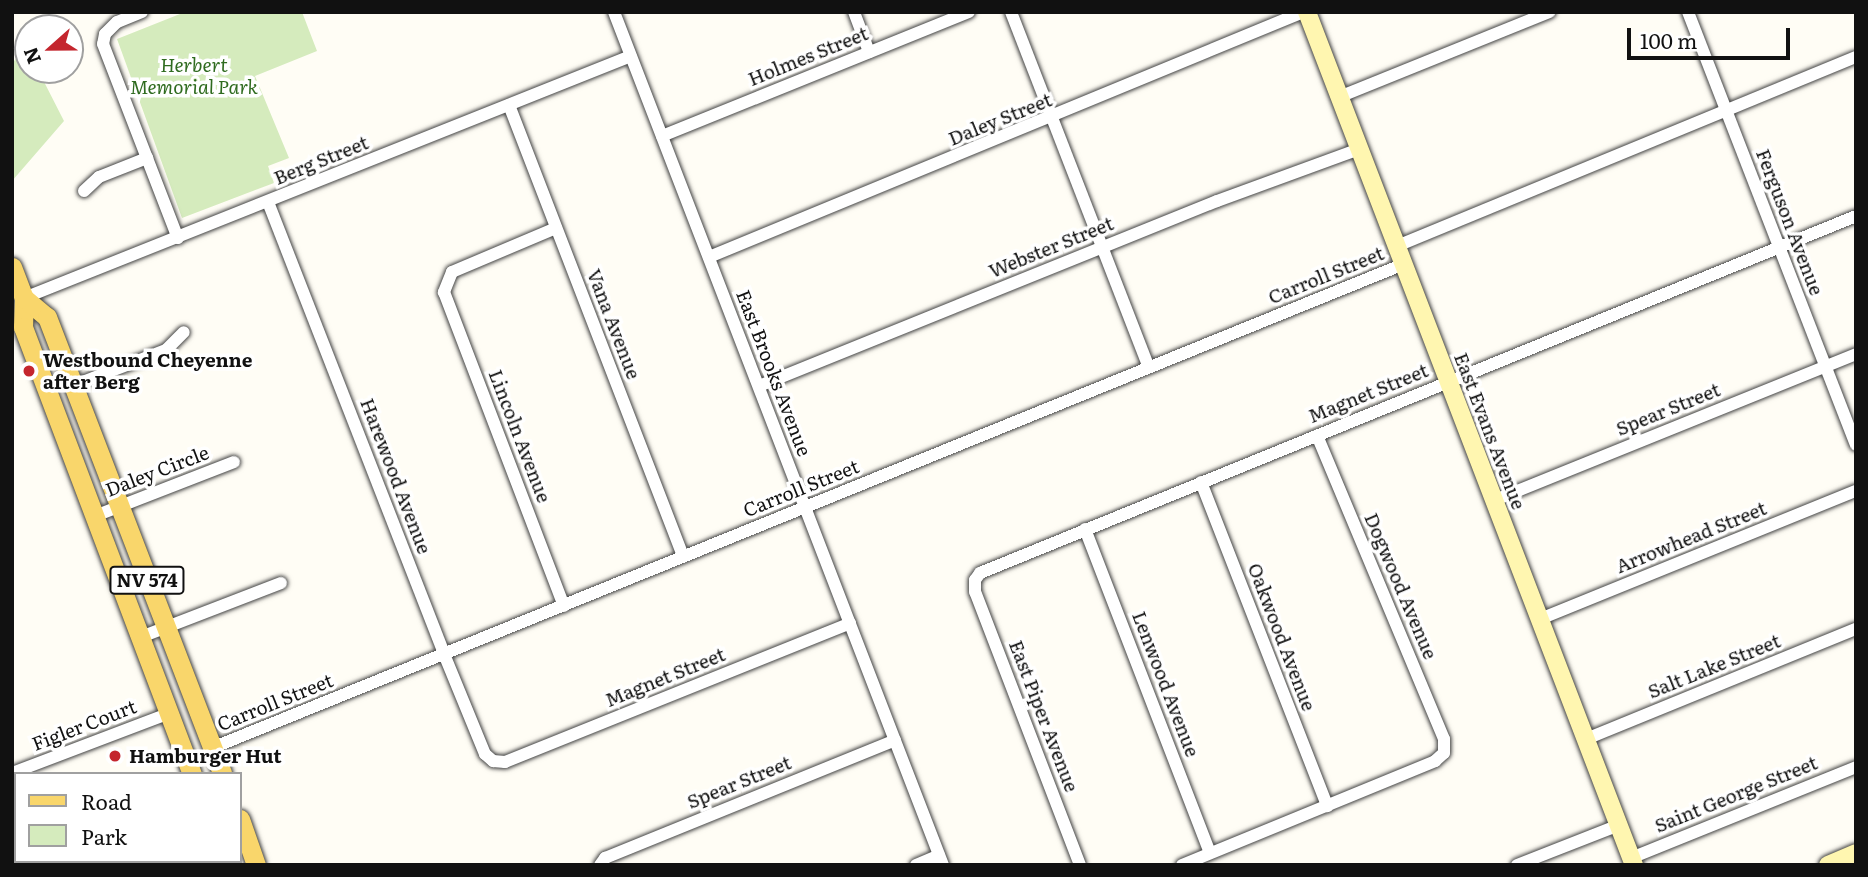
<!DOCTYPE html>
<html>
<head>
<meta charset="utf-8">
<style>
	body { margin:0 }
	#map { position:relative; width:1868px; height:877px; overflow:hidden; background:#fffdf5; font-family:Literata,serif }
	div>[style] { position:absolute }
	.green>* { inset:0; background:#d5ebbd }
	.roads { filter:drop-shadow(0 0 2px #444) drop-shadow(0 0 2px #444) }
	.street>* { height:12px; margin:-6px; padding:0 6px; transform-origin:6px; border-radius:6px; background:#fff }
	.secondary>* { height:18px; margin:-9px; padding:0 9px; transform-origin:9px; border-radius:9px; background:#fff6b0 }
	.primary>* { height:19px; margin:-9.5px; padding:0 9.5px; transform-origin:9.5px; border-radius:9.5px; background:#f9d66b }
	.dots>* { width:19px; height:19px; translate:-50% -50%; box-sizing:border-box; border:4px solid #fff; border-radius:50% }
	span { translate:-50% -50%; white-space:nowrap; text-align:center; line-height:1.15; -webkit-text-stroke:7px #fff; paint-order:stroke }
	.shield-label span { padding:2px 5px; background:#fff; border:2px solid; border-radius:5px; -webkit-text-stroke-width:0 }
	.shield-label { font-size:18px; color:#111; font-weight:700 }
	.street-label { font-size:19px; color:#111 }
	.park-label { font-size:19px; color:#2f6b1f; font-style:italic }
	.poi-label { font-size:19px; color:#111; font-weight:700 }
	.left { translate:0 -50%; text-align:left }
	.frame { position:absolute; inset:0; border:14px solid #111; pointer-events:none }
	.legend { position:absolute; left:14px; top:772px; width:228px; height:91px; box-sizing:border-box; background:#fff; border:2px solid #a0a0a0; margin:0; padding:9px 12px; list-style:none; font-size:21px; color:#111 }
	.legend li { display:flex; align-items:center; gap:14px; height:35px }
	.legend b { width:35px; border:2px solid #a0a0a0 }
	.north { position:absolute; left:14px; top:14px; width:70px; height:70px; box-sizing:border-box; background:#fff; border:2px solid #a0a0a0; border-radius:50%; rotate:249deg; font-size:19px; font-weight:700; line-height:28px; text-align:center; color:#111 }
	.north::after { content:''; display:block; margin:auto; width:24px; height:32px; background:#c4262e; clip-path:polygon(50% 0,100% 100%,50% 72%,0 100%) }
	.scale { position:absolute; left:1627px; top:28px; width:163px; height:32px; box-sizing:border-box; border:4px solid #111; border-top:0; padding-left:9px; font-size:21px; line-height:24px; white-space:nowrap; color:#111; -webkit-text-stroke:5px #fff; paint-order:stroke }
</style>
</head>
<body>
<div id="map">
	<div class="green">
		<i style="clip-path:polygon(185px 12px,302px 12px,317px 51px,255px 76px,289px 158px,268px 166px,274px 183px,182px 218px,117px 39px)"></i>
		<i style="clip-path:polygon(27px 43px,28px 70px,38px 70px,64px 121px,12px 181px,12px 64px)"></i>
	</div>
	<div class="roads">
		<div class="street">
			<i style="left:142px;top:12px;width:27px;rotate:158deg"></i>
			<i style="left:117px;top:22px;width:17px;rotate:135deg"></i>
			<i style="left:105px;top:34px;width:10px;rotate:101deg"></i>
			<i style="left:103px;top:44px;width:208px;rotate:68.9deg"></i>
			<i style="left:614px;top:12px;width:914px;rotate:68.91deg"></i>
			<i style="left:854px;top:12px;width:43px;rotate:69.4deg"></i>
			<i style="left:1011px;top:12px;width:381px;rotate:68.8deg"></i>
			<i style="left:1688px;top:12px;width:464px;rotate:68.8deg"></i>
			<i style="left:1339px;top:97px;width:227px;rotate:-22deg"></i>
			<i style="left:509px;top:105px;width:484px;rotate:68.9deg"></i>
			<i style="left:662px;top:136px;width:331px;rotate:-22deg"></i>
			<i style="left:84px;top:191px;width:21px;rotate:-43deg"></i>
			<i style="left:99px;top:177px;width:52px;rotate:-21.6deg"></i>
			<i style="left:268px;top:202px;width:485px;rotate:68.7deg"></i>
			<i style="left:444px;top:654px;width:108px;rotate:67.7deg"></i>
			<i style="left:485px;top:754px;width:11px;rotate:41deg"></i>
			<i style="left:493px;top:761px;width:12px;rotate:5deg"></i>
			<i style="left:505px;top:762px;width:372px;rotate:-21.9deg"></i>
			<i style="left:556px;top:228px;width:113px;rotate:157.1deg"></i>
			<i style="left:452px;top:272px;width:22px;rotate:112deg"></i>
			<i style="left:444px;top:292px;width:336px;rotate:69.1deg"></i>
			<i style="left:1397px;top:246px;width:496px;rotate:-22.4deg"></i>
			<i style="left:709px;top:257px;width:643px;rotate:-22.41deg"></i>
			<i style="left:24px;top:298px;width:653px;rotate:-21.74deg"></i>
			<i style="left:72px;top:386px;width:101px;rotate:-21deg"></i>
			<i style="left:166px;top:350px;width:25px;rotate:-45deg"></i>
			<i style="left:759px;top:386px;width:494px;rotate:-22deg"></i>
			<i style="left:1217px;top:201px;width:151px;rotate:-20.1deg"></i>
			<i style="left:1201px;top:482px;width:348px;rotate:68.7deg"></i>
			<i style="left:1495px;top:500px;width:389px;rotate:-22deg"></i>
			<i style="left:95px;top:516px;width:149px;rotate:-21.2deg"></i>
			<i style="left:1085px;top:529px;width:347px;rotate:68.9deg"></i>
			<i style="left:1540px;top:619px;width:341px;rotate:-22.1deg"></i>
			<i style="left:141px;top:637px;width:150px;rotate:-21.1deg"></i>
			<i style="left:1586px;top:739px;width:292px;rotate:-22.2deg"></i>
			<i style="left:212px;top:748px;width:1287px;rotate:-22.1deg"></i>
			<i style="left:12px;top:773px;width:169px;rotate:-20.8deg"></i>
			<i style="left:1631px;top:858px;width:243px;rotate:-22deg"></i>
			<i style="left:99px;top:865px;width:11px;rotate:-22deg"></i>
			<i style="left:600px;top:865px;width:9px;rotate:-54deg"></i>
			<i style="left:605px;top:858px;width:313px;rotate:-22.1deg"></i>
			<i style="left:916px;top:865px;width:25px;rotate:-23deg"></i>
			<i style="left:1080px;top:865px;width:292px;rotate:-111deg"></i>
			<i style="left:975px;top:592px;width:12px;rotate:-90deg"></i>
			<i style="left:975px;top:580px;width:9px;rotate:-54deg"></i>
			<i style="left:980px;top:573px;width:946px;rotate:-22.17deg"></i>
			<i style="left:1182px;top:865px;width:274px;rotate:-22.3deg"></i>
			<i style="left:1435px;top:761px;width:12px;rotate:-42deg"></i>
			<i style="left:1444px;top:753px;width:14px;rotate:-90deg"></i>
			<i style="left:1444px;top:739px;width:329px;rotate:-112.7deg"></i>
			<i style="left:1517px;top:865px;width:110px;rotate:-21.4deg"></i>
		</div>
		<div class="secondary">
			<i style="left:1307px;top:12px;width:914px;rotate:69.03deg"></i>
			<i style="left:1828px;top:865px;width:30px;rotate:-23deg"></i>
		</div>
		<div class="primary">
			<i style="left:12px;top:267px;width:33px;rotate:69deg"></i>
			<i style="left:24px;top:298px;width:29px;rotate:92deg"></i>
			<i style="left:23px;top:327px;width:478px;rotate:69.3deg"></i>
			<i style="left:24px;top:298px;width:30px;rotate:40deg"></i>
			<i style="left:47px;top:317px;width:489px;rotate:69deg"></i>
			<i style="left:240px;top:819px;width:49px;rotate:70.8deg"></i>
			<i style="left:226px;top:861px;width:4px;rotate:63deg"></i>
		</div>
	</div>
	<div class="dots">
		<i style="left:29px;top:371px;background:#c4262e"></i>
		<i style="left:115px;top:756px;background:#c4262e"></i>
	</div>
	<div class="shield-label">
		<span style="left:147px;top:580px">NV 574</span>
	</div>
	<div class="street-label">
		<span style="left:808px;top:56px;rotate:-22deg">Holmes Street</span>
		<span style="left:1000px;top:119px;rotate:-22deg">Daley Street</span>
		<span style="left:321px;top:160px;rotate:-22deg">Berg Street</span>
		<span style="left:1790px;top:222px;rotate:69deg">Ferguson Avenue</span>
		<span style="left:1051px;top:247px;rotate:-22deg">Webster Street</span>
		<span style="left:1326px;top:275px;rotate:-22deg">Carroll Street</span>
		<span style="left:614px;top:324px;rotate:69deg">Vana Avenue</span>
		<span style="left:774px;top:373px;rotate:69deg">East Brooks Avenue</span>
		<span style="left:1368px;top:393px;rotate:-22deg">Magnet Street</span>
		<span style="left:1668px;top:409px;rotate:-22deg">Spear Street</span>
		<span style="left:1490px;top:431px;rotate:69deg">East Evans Avenue</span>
		<span style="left:520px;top:436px;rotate:69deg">Lincoln Avenue</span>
		<span style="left:157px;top:471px;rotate:-21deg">Daley Circle</span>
		<span style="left:396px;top:476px;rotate:69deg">Harewood Avenue</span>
		<span style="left:801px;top:488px;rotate:-22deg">Carroll Street</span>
		<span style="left:1691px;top:537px;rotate:-22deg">Arrowhead Street</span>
		<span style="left:1401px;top:586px;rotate:67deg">Dogwood Avenue</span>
		<span style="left:1282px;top:637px;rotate:69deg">Oakwood Avenue</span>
		<span style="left:1714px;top:666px;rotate:-22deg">Salt Lake Street</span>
		<span style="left:665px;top:677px;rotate:-22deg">Magnet Street</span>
		<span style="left:1166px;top:684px;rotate:69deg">Lenwood Avenue</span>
		<span style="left:275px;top:702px;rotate:-22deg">Carroll Street</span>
		<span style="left:1044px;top:716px;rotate:69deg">East Piper Avenue</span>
		<span style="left:84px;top:725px;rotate:-21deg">Figler Court</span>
		<span style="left:739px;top:782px;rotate:-22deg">Spear Street</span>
		<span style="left:1736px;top:794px;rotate:-22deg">Saint George Street</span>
	</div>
	<div class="park-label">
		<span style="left:194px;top:76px">Herbert<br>Memorial Park</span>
	</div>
	<div class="poi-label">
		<span class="left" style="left:43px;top:371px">Westbound Cheyenne<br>after Berg</span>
		<span class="left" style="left:129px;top:756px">Hamburger Hut</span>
	</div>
	<div class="frame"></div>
	<ul class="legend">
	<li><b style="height:9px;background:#f9d66b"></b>Road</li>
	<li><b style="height:19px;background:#d5ebbd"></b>Park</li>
	</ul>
	<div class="north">N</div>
	<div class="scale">100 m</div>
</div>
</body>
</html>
